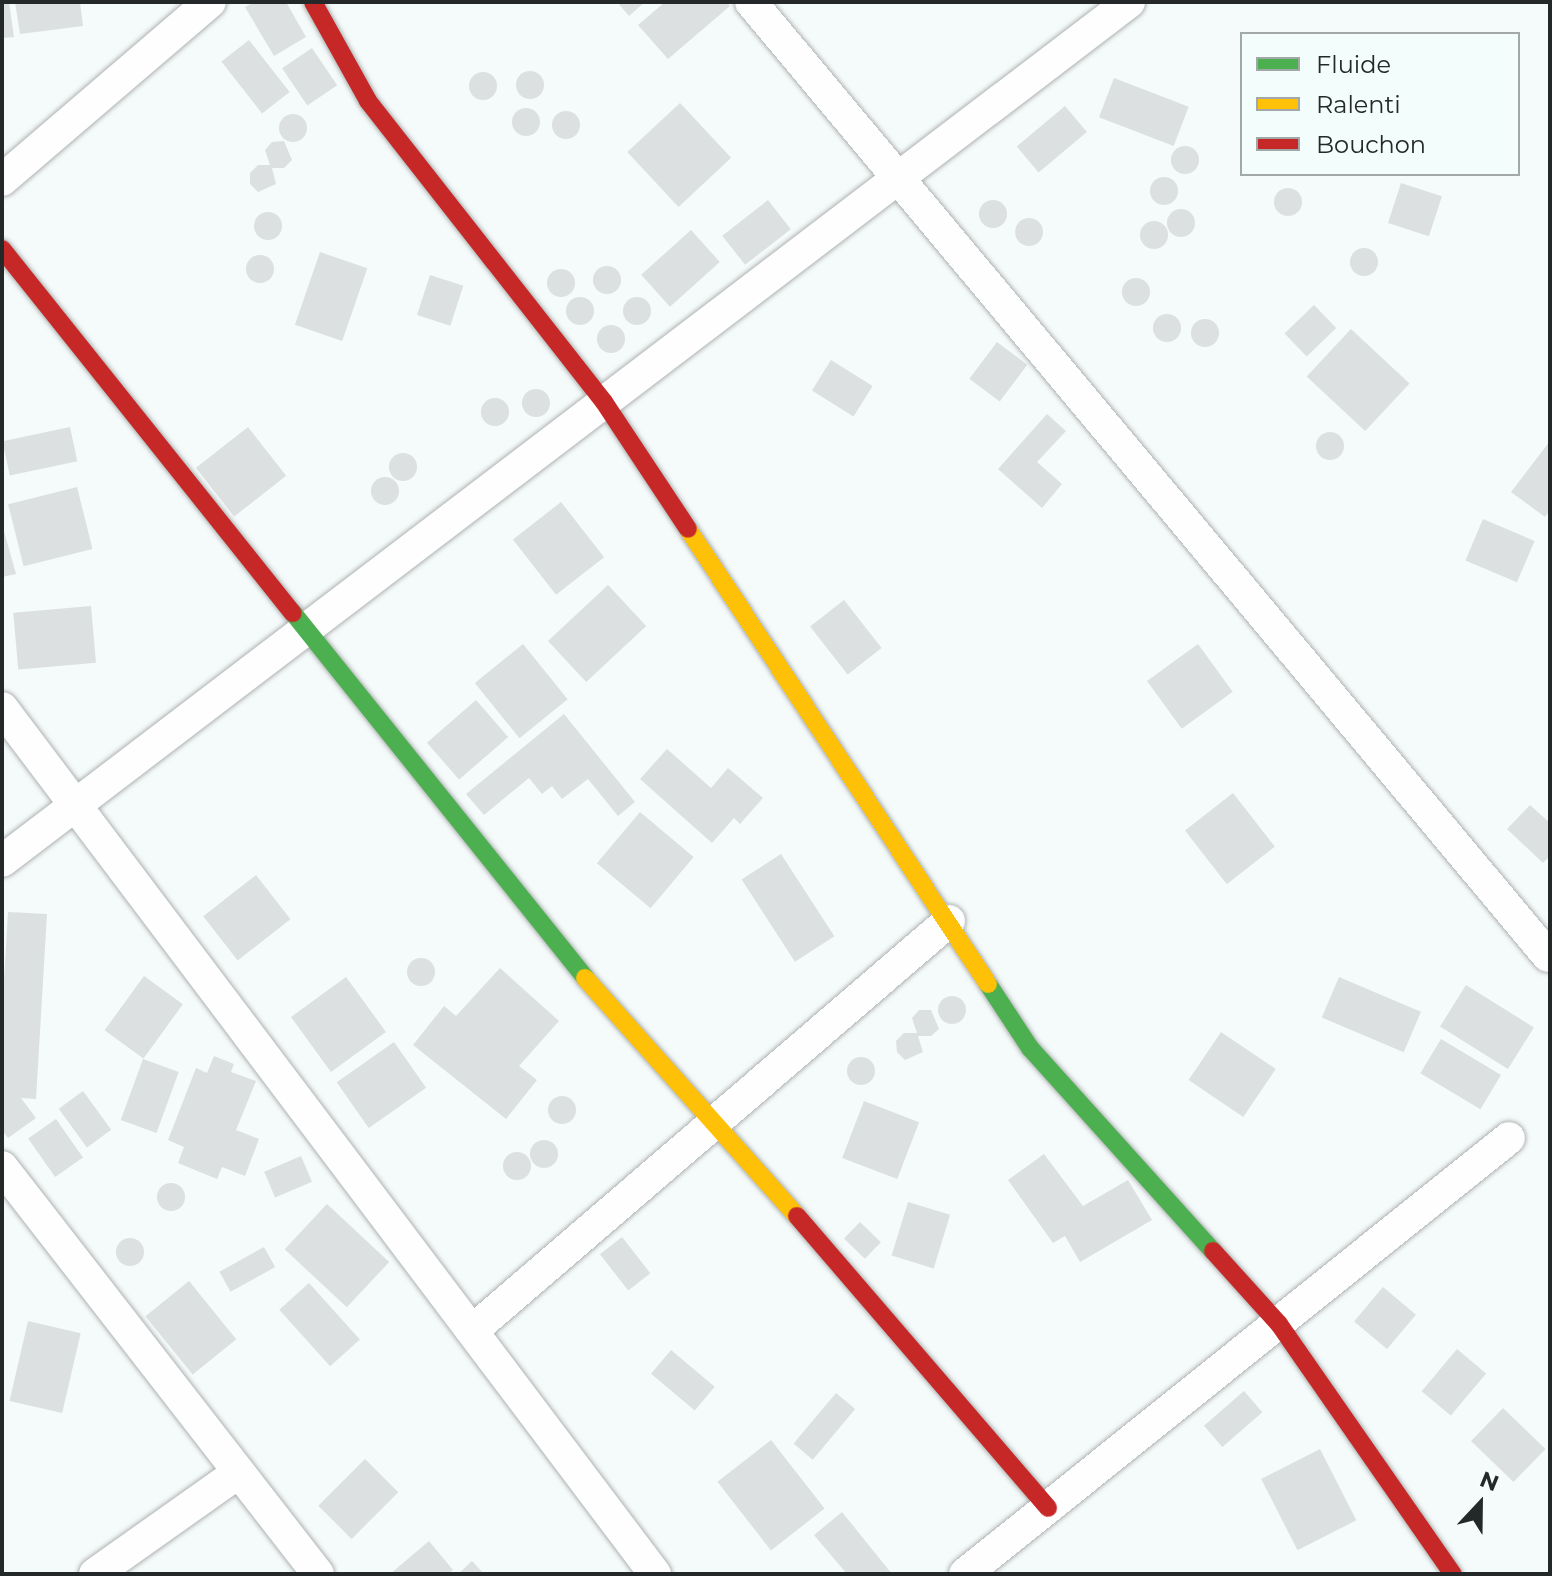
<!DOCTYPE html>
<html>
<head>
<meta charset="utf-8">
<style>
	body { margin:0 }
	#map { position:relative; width:1552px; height:1576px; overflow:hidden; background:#f5fbfa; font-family:Montserrat,sans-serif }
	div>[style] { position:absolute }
	.building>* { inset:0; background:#dce0e0; transform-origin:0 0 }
	.round { border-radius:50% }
	.roads { filter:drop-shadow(0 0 2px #aeb2b2) drop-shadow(0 0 2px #aeb2b2) }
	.street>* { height:32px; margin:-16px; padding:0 16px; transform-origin:16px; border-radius:16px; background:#fefefe }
	.fast>* { height:18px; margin:-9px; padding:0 9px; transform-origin:9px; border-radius:9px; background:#4caf50 }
	.slow>* { height:18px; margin:-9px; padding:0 9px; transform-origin:9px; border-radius:9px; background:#ffc107 }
	.jam>* { height:18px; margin:-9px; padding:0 9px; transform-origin:9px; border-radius:9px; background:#c62828 }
	span { translate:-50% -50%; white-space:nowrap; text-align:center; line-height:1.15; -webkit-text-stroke:6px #f3fdfc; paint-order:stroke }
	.frame { position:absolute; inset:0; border:4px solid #252828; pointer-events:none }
	.legend { position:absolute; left:1240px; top:32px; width:280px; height:144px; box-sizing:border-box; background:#f3fdfc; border:2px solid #a1a8a7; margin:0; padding:10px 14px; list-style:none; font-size:24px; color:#252828 }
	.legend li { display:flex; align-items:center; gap:16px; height:40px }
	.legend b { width:40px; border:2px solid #a1a8a7 }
	.north { position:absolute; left:1440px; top:1464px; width:80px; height:80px; -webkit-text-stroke:6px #f3fdfc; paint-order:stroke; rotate:22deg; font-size:22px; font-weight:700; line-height:32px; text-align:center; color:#252828 }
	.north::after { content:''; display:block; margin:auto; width:28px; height:36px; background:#252828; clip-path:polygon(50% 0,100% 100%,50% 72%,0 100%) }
</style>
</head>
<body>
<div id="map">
	<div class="building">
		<i style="clip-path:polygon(2px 2px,9px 2px,14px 37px,2px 38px)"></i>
		<i style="clip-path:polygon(15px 2px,80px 2px,83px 26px,20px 34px)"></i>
		<i style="clip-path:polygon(254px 2px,286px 2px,306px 37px,274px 56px,245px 7px)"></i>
		<i style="clip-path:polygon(617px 2px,645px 2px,629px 16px)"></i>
		<i style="clip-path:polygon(665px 2px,726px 2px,730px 6px,668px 59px,638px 25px)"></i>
		<i style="left:249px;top:40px;width:66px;height:35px;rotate:52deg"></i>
		<i style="left:312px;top:48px;width:45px;height:36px;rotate:56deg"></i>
		<i class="round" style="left:516px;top:71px;width:28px;height:28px"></i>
		<i class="round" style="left:469px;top:72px;width:28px;height:28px"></i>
		<i style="left:1114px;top:78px;width:80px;height:42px;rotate:21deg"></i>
		<i style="left:680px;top:103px;width:75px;height:72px;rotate:47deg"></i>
		<i style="left:1065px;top:106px;width:34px;height:63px;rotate:50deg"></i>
		<i class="round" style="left:512px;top:108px;width:28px;height:28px"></i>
		<i class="round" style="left:552px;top:111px;width:28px;height:28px"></i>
		<i class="round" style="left:279px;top:114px;width:28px;height:28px"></i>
		<i style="clip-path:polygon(284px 141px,292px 160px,284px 168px,272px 168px,276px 184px,258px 192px,250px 184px,250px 173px,258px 165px,270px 165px,265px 150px,272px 142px)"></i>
		<i class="round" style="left:1171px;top:146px;width:28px;height:28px"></i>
		<i class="round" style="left:1150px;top:177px;width:28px;height:28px"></i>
		<i style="left:1401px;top:183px;width:43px;height:42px;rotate:18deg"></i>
		<i class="round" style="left:1274px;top:188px;width:28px;height:28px"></i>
		<i style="left:768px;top:200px;width:37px;height:58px;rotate:52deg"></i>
		<i class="round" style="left:979px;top:200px;width:28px;height:28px"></i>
		<i class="round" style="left:1167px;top:209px;width:28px;height:28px"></i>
		<i class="round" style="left:254px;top:212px;width:28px;height:28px"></i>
		<i class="round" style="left:1015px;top:218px;width:28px;height:28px"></i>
		<i class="round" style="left:1140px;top:221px;width:28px;height:28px"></i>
		<i style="left:691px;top:230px;width:43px;height:67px;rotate:48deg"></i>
		<i class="round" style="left:1350px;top:248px;width:28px;height:28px"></i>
		<i style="left:320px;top:252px;width:50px;height:77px;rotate:19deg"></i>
		<i class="round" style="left:246px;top:255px;width:28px;height:28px"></i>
		<i class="round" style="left:593px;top:266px;width:28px;height:28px"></i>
		<i class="round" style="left:547px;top:269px;width:28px;height:28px"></i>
		<i style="left:430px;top:275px;width:35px;height:42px;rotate:18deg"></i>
		<i class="round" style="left:1122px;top:278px;width:28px;height:28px"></i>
		<i class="round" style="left:623px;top:297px;width:28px;height:28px"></i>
		<i class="round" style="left:566px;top:297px;width:28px;height:28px"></i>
		<i style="left:1314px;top:305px;width:32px;height:41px;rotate:46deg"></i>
		<i class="round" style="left:1153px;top:314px;width:28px;height:28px"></i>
		<i class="round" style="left:1191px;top:319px;width:28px;height:28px"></i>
		<i class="round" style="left:597px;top:325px;width:28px;height:28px"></i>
		<i style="left:1351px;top:329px;width:80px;height:65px;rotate:43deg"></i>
		<i style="left:997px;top:342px;width:38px;height:46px;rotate:37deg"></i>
		<i style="left:831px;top:360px;width:49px;height:36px;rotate:32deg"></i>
		<i class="round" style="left:522px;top:389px;width:28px;height:28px"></i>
		<i class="round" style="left:481px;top:398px;width:28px;height:28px"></i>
		<i style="clip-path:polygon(1047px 414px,1066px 431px,1037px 462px,1062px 484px,1042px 508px,998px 469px)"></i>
		<i style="left:70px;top:427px;width:35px;height:69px;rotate:78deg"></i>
		<i style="left:248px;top:427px;width:62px;height:66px;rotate:52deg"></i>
		<i class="round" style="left:1316px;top:432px;width:28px;height:28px"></i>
		<i style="clip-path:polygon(1550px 441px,1550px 510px,1545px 517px,1511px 492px)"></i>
		<i class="round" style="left:389px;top:453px;width:28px;height:28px"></i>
		<i class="round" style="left:371px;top:477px;width:28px;height:28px"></i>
		<i style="left:77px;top:487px;width:64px;height:71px;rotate:76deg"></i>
		<i style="left:561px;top:502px;width:70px;height:61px;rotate:52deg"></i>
		<i style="left:1483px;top:519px;width:56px;height:45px;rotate:23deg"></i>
		<i style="clip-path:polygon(2px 524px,16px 574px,2px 577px)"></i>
		<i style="left:608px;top:585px;width:56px;height:82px;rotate:47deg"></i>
		<i style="left:844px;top:600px;width:61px;height:43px;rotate:52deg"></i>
		<i style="left:91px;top:606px;width:57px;height:78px;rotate:85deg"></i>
		<i style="left:523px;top:644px;width:71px;height:62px;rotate:51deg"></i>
		<i style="left:1198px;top:644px;width:59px;height:63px;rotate:54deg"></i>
		<i style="left:476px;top:700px;width:49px;height:65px;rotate:49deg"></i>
		<i style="clip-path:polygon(564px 714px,635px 802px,618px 816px,588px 779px,562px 799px,552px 786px,542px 794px,529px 778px,484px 815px,466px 794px)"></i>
		<i style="clip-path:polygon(667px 749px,711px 788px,728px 768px,763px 798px,740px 824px,734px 818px,712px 843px,640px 779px)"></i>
		<i style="left:1233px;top:793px;width:68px;height:61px;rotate:52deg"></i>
		<i style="clip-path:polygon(1530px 805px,1550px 823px,1550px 856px,1543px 863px,1507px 829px)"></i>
		<i style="left:640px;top:812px;width:70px;height:67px;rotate:40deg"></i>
		<i style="left:781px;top:854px;width:98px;height:47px;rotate:57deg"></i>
		<i style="left:256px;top:875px;width:56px;height:67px;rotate:52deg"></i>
		<i style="clip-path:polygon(8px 912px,47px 914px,36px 1099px,21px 1098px,36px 1118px,8px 1138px,2px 1130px,2px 1015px)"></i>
		<i class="round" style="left:407px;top:958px;width:28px;height:28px"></i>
		<i style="clip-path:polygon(500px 968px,559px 1021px,519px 1066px,537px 1080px,506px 1119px,413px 1045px,444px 1006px,456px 1016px)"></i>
		<i style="left:144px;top:976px;width:48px;height:67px;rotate:36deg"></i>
		<i style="left:346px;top:977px;width:68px;height:68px;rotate:54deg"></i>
		<i style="left:1339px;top:977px;width:89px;height:44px;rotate:23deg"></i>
		<i style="left:1466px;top:985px;width:80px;height:49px;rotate:32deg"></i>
		<i class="round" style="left:938px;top:996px;width:28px;height:28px"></i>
		<i style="clip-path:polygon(919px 1010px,931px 1010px,939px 1029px,931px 1036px,918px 1036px,923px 1052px,905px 1060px,897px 1052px,896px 1041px,904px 1033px,917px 1033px,912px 1018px)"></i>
		<i style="left:1221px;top:1032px;width:66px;height:58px;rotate:34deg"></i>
		<i style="left:1441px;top:1039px;width:70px;height:40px;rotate:31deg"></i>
		<i style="left:394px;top:1042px;width:56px;height:70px;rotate:55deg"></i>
		<i style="clip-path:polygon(214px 1056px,234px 1064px,231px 1072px,256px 1081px,236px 1130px,259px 1139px,245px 1176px,222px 1167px,217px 1179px,178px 1163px,184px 1147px,168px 1140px,196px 1068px,207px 1073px)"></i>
		<i class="round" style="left:847px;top:1057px;width:28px;height:28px"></i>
		<i style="left:143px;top:1059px;width:38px;height:65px;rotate:20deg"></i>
		<i style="left:83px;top:1091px;width:48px;height:30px;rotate:54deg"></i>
		<i class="round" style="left:548px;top:1096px;width:28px;height:28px"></i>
		<i style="left:864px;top:1101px;width:59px;height:61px;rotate:21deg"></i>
		<i style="left:56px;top:1119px;width:47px;height:34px;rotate:55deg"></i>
		<i class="round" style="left:530px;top:1140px;width:28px;height:28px"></i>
		<i class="round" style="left:503px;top:1152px;width:28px;height:28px"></i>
		<i style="clip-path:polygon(1044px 1154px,1083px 1206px,1128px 1180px,1152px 1220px,1080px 1262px,1065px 1236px,1053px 1243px,1008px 1180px)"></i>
		<i style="left:301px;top:1156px;width:28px;height:40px;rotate:67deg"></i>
		<i class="round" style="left:157px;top:1183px;width:28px;height:28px"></i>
		<i style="left:908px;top:1202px;width:44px;height:56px;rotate:17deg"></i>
		<i style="left:327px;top:1204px;width:85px;height:62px;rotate:43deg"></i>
		<i style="left:860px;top:1222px;width:29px;height:23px;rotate:44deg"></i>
		<i style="left:622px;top:1237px;width:46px;height:28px;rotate:52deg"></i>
		<i class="round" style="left:116px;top:1238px;width:28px;height:28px"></i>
		<i style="left:264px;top:1247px;width:23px;height:51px;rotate:61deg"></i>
		<i style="left:189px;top:1281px;width:75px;height:56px;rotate:51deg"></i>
		<i style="left:309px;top:1283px;width:76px;height:40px;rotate:48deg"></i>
		<i style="left:1383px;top:1287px;width:43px;height:45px;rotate:40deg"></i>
		<i style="left:28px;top:1321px;width:54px;height:82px;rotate:13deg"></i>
		<i style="left:1457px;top:1349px;width:38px;height:55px;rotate:40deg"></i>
		<i style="left:671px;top:1350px;width:57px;height:31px;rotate:40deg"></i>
		<i style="left:1244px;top:1391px;width:28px;height:53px;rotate:49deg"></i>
		<i style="left:836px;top:1393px;width:25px;height:66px;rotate:40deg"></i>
		<i style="left:1503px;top:1408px;width:59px;height:46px;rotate:44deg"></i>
		<i style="left:771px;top:1440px;width:87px;height:68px;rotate:52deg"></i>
		<i style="left:1320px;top:1449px;width:80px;height:66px;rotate:63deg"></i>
		<i style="left:365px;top:1459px;width:47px;height:66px;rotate:45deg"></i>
		<i style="clip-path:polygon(842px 1512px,892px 1574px,847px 1574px,814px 1535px)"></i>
		<i style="clip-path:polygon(429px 1541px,453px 1570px,448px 1574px,390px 1574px)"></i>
		<i style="clip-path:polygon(472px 1561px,484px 1574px,458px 1574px)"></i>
	</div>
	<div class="roads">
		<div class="street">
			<i style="left:751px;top:2px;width:1243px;rotate:50.12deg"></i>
			<i style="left:2px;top:180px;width:274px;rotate:-40.6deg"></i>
			<i style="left:2px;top:708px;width:1085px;rotate:52.98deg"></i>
			<i style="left:2px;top:861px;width:1417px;rotate:-37.31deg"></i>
			<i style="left:2px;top:1167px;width:515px;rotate:52.17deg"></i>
			<i style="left:472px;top:1331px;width:629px;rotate:-40.68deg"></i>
			<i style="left:95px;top:1574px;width:176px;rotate:-35.3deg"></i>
			<i style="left:965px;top:1574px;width:697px;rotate:-38.71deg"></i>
		</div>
		<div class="fast">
			<i style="left:293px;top:613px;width:467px;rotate:51.3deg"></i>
			<i style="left:988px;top:984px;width:77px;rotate:56.7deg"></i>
			<i style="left:1030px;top:1048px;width:273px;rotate:48deg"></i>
		</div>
		<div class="slow">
			<i style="left:688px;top:529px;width:545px;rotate:56.6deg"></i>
			<i style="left:585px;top:978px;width:319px;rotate:48.3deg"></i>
		</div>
		<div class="jam">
			<i style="left:313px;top:2px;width:113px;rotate:60.9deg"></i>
			<i style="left:368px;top:101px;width:382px;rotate:51.9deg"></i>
			<i style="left:604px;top:402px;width:152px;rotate:56.5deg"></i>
			<i style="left:2px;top:249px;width:466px;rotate:51.4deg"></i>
			<i style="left:797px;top:1216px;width:385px;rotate:49.3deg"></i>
			<i style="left:1213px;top:1251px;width:98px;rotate:47.9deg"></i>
			<i style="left:1279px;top:1324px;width:305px;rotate:55.2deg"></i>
		</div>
	</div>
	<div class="frame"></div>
	<ul class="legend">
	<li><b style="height:10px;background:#4caf50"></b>Fluide</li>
	<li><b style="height:10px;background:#ffc107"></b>Ralenti</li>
	<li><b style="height:10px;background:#c62828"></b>Bouchon</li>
	</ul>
	<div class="north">N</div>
</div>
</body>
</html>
